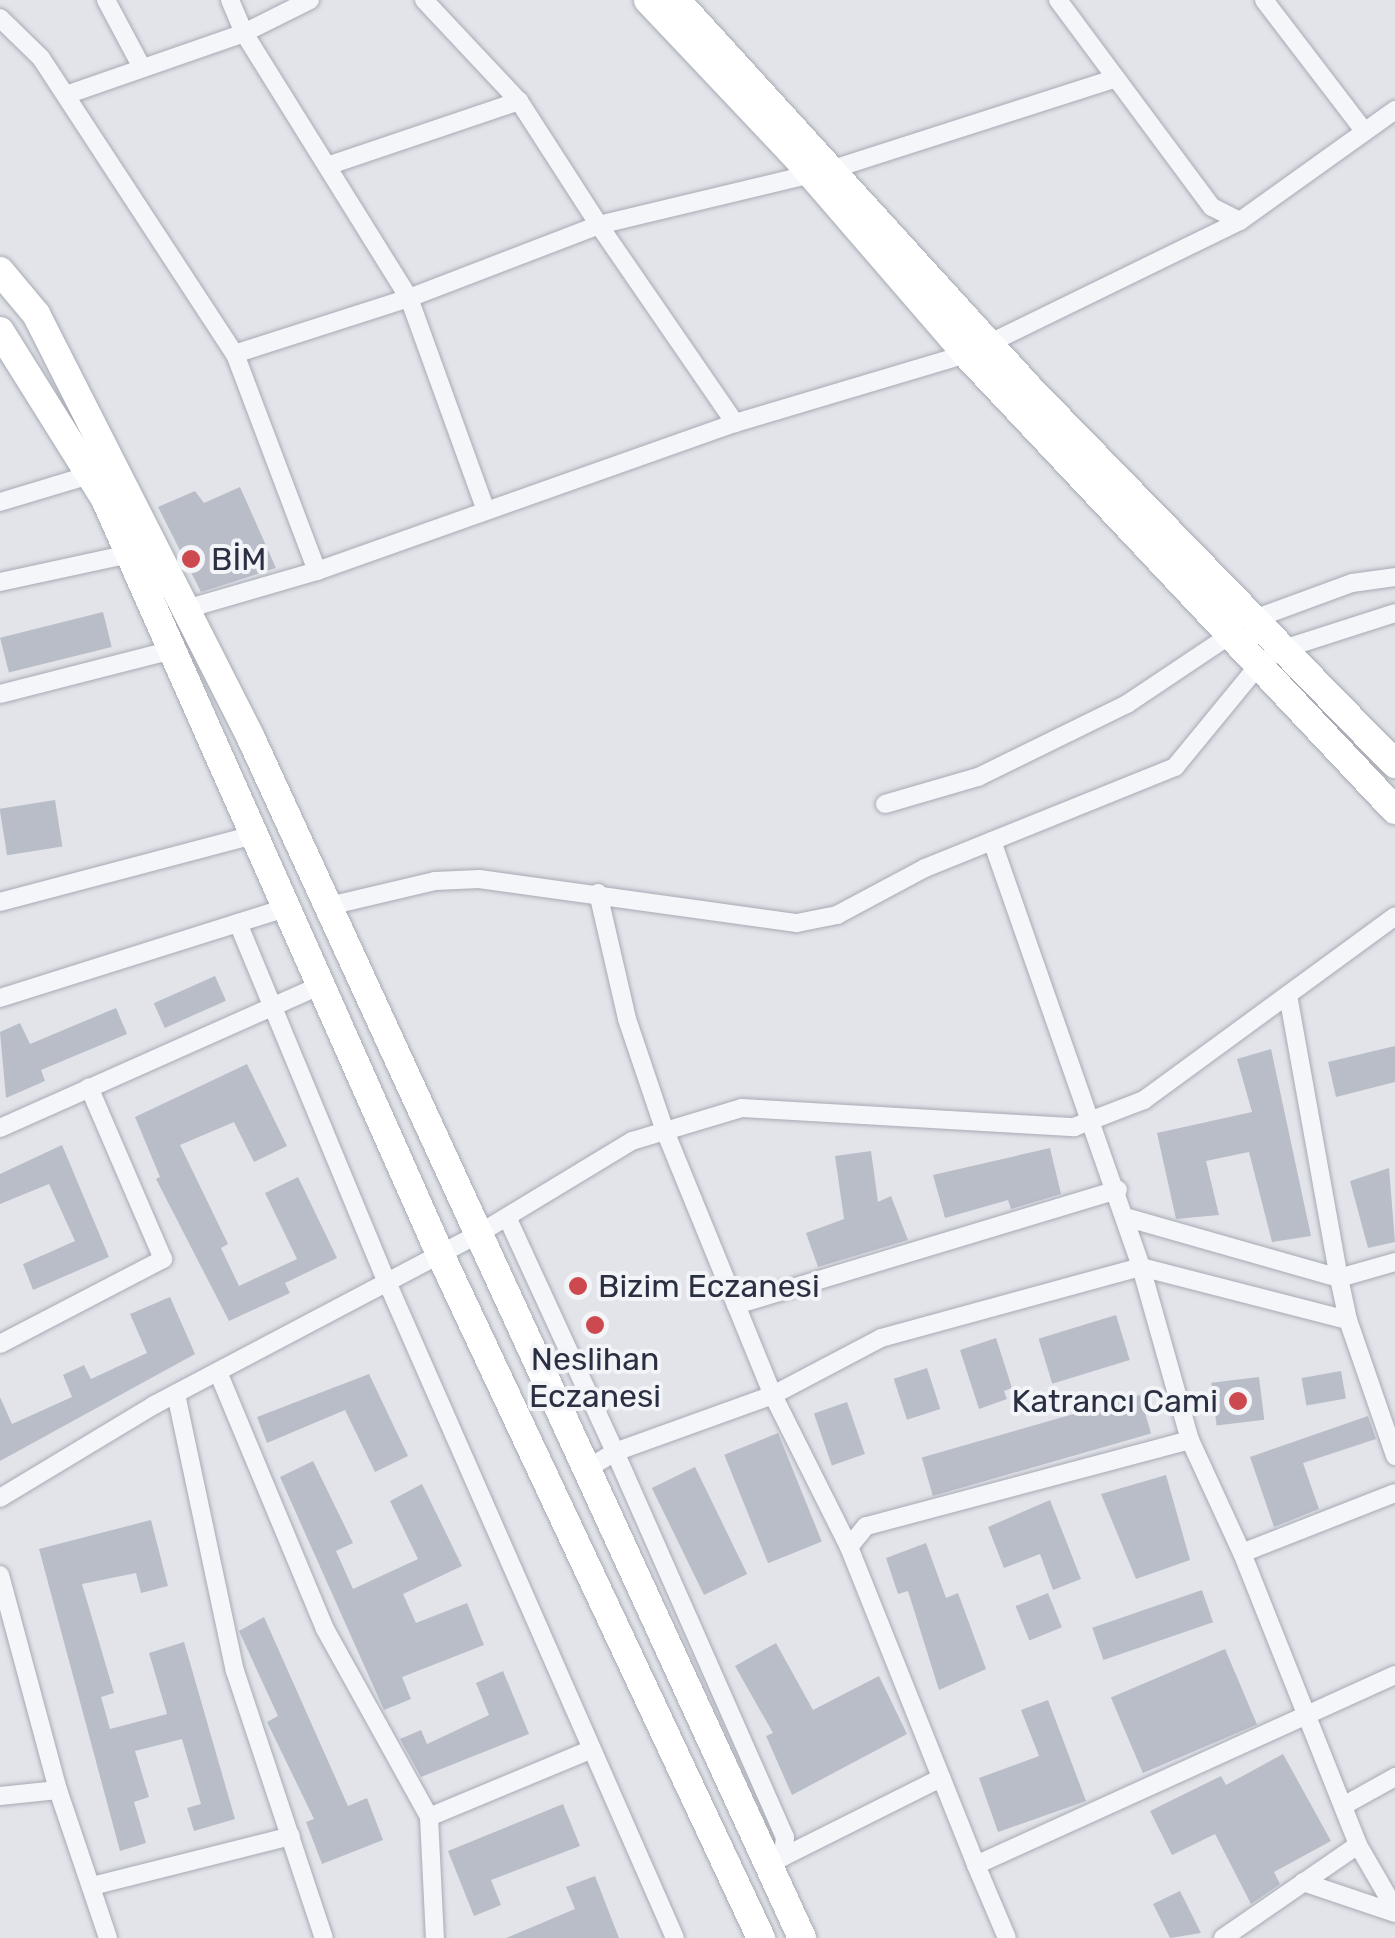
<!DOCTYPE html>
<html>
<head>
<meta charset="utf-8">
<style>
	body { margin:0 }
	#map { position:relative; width:1395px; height:1938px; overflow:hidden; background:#e2e4ea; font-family:Rubik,sans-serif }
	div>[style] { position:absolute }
	.building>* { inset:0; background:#b9bdc7; transform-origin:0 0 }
	.roads { filter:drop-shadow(0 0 2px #a7aab4) drop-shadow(0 0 2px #a7aab4) }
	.street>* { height:18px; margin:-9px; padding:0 9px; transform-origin:9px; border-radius:9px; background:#f5f6f9 }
	.secondary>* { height:28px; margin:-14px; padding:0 14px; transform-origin:14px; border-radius:14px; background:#fff }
	.dots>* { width:28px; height:28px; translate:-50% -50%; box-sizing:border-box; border:5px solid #f2f4f8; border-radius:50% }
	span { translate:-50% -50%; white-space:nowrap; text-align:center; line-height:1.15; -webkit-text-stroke:8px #f2f4f8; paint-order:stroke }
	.poi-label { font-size:32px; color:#2a3042 }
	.left { translate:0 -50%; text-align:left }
	.right { translate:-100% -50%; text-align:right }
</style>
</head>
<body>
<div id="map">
	<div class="building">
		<i style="clip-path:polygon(240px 487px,276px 568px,201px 592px,158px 507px,195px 491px,204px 503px)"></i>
		<i style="left:103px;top:612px;width:36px;height:106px;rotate:76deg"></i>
		<i style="left:55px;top:800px;width:47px;height:56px;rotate:81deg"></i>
		<i style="left:215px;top:976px;width:27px;height:67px;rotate:66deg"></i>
		<i style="clip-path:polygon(116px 1008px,127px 1034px,41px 1070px,45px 1081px,6px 1098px,0 1032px,20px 1023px,30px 1044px)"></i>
		<i style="clip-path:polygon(1395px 1046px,1395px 1082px,1336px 1097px,1328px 1062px)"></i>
		<i style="clip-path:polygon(1271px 1049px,1311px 1236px,1272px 1242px,1249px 1152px,1206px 1161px,1219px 1215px,1176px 1219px,1157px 1133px,1252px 1112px,1237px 1059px)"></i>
		<i style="clip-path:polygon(247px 1064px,287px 1146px,254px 1162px,234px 1122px,180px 1145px,228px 1244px,221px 1248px,239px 1286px,297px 1259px,265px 1193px,298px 1177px,337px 1258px,285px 1283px,290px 1293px,229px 1321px,156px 1179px,160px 1177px,135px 1117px)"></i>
		<i style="clip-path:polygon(62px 1145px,109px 1257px,33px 1290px,23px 1264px,75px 1241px,49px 1184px,0 1204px,0 1174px)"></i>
		<i style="clip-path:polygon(1050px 1148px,1061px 1194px,1011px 1209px,1008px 1200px,945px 1218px,933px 1175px)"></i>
		<i style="clip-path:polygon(871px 1151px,878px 1202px,891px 1196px,908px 1240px,818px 1267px,806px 1233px,844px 1219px,835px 1156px)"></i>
		<i style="clip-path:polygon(1389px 1168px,1395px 1242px,1368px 1248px,1350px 1181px)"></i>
		<i style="clip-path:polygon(170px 1297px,195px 1354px,0 1461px,0 1397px,12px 1424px,72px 1397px,63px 1375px,84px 1365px,91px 1379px,147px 1353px,130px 1314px)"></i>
		<i style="left:1116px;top:1315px;width:47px;height:81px;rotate:73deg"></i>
		<i style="clip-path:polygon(996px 1338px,1012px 1388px,1004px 1391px,1007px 1399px,979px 1409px,960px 1350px)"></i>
		<i style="left:927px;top:1368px;width:43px;height:35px;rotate:72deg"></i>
		<i style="left:1341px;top:1371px;width:28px;height:40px;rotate:80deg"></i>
		<i style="clip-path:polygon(369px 1374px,408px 1456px,375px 1472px,345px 1410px,267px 1443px,257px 1417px)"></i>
		<i style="left:1259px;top:1377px;width:43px;height:48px;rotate:83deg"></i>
		<i style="left:1140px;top:1395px;width:40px;height:227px;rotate:74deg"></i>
		<i style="left:847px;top:1402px;width:55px;height:35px;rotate:71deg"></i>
		<i style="clip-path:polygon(1368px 1416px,1376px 1439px,1303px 1463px,1319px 1509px,1274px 1527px,1250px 1457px)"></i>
		<i style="left:778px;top:1433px;width:117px;height:58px;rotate:68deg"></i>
		<i style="clip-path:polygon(313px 1461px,353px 1543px,336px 1551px,353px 1589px,418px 1559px,390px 1501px,422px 1484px,462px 1566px,403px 1594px,416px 1623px,467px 1603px,484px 1645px,402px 1677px,411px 1699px,384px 1710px,280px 1477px)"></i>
		<i style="left:695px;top:1467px;width:119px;height:48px;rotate:64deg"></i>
		<i style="clip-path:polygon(1166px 1475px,1190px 1560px,1136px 1579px,1101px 1494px)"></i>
		<i style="clip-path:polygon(1050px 1500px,1081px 1579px,1053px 1590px,1040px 1554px,1004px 1568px,988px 1527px)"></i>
		<i style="clip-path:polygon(151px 1520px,168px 1586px,141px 1593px,136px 1573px,82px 1584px,114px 1693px,101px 1697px,110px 1729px,167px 1714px,149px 1653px,184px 1642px,235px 1819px,194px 1831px,187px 1808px,201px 1804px,182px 1739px,135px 1751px,149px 1797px,134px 1802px,146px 1843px,120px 1851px,39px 1549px)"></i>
		<i style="clip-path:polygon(926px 1543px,946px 1598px,958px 1593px,986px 1669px,939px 1690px,908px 1591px,898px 1594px,886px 1558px)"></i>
		<i style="left:1202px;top:1590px;width:34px;height:116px;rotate:71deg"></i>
		<i style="left:1048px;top:1593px;width:37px;height:35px;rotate:68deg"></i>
		<i style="clip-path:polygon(264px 1617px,348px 1806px,367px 1798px,383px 1840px,322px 1864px,306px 1822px,314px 1819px,267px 1722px,278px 1716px,239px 1631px)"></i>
		<i style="clip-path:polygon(776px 1643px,813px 1710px,879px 1676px,907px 1734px,792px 1795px,766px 1736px,773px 1733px,735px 1666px)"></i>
		<i style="left:1225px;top:1649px;width:82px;height:124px;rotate:67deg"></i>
		<i style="clip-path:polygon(503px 1671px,529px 1734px,421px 1777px,400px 1739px,421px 1730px,427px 1744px,489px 1715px,476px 1683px)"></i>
		<i style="clip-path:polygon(1048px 1700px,1086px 1801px,998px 1832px,979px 1778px,1039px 1756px,1021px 1710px)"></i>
		<i style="clip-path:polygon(1283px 1754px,1331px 1841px,1274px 1872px,1280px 1884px,1251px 1904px,1215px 1834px,1172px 1855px,1150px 1811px,1221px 1776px,1226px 1785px)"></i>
		<i style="clip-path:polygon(563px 1804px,580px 1846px,491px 1880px,501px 1905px,474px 1916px,448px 1851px)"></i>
		<i style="clip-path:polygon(595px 1876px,619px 1938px,506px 1938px,575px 1909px,566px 1887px)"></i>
		<i style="clip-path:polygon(1180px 1891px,1201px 1933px,1170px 1938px,1153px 1904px)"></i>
	</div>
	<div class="roads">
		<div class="street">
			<i style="left:106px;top:0;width:72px;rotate:62deg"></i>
			<i style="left:230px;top:0;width:36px;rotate:67deg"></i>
			<i style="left:244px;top:33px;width:312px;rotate:58.1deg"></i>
			<i style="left:409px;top:298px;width:183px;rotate:162.2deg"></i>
			<i style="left:235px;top:354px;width:232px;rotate:69.3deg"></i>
			<i style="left:424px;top:0;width:139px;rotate:46.8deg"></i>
			<i style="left:519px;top:101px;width:148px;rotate:57.2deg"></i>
			<i style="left:599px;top:225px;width:204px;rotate:159deg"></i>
			<i style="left:409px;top:298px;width:226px;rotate:70.1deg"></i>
			<i style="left:1058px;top:0;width:258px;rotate:53.4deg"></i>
			<i style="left:1212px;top:207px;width:31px;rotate:27deg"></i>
			<i style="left:1264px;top:0;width:161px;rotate:52.6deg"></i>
			<i style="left:0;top:18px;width:57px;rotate:44.3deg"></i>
			<i style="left:41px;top:58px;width:354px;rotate:56.8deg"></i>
			<i style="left:66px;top:95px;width:188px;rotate:-19.2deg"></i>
			<i style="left:244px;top:33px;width:74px;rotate:-26.6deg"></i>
			<i style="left:327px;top:166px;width:203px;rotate:-18.7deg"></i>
			<i style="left:992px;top:342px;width:276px;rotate:-26deg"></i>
			<i style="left:1240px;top:221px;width:191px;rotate:-35.6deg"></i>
			<i style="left:735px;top:423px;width:240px;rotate:-124.5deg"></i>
			<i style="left:599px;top:225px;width:241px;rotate:-13.5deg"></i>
			<i style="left:833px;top:169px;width:295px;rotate:-17.8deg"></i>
			<i style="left:0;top:502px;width:94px;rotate:-16.7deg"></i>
			<i style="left:0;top:582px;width:132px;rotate:-12.2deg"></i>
			<i style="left:186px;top:609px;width:136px;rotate:-16.2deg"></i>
			<i style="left:317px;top:571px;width:443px;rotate:-19.5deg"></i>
			<i style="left:735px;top:423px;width:241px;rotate:-16.6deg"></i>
			<i style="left:0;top:694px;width:178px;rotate:-14.3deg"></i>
			<i style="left:885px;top:804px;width:97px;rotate:-16.2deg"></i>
			<i style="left:978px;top:777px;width:166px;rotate:-26.1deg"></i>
			<i style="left:1127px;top:704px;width:153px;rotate:-33.8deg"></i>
			<i style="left:1254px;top:619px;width:104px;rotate:-20.2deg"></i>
			<i style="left:1352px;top:583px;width:43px;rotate:-7.9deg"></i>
			<i style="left:992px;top:841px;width:451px;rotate:70.7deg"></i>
			<i style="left:1141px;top:1267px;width:214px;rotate:14.4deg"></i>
			<i style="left:1348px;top:1320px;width:43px;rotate:-102.1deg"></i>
			<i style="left:1339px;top:1278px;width:219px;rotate:-164.1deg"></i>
			<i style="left:598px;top:893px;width:129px;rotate:77deg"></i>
			<i style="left:627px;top:1019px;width:118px;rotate:71.3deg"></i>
			<i style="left:665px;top:1131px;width:285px;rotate:67.8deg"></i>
			<i style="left:773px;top:1395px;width:168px;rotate:160.2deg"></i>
			<i style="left:615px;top:1452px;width:421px;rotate:66.2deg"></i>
			<i style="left:785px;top:1837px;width:20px;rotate:96deg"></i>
			<i style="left:783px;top:1857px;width:177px;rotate:-26.6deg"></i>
			<i style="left:0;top:902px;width:263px;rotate:-14.8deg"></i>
			<i style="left:329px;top:906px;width:109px;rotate:-13.3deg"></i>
			<i style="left:435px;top:881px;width:44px;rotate:-2.6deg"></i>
			<i style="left:479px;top:879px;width:321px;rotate:7.9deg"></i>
			<i style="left:797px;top:923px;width:41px;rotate:-11.3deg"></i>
			<i style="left:837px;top:915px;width:100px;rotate:-28.1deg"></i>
			<i style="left:925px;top:868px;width:270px;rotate:-22deg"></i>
			<i style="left:1175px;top:767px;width:131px;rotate:-50.6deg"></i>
			<i style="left:1258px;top:666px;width:27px;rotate:-36deg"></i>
			<i style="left:1280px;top:650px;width:121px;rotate:-17.8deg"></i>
			<i style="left:238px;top:923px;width:389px;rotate:67.5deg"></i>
			<i style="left:387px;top:1282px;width:716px;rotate:66.3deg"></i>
			<i style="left:1288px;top:995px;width:288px;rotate:79.8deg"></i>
			<i style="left:1339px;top:1278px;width:58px;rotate:-15.9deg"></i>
			<i style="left:0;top:998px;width:303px;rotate:-17.5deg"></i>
			<i style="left:0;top:1128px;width:351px;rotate:-24deg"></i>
			<i style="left:507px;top:1217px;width:259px;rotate:65.3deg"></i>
			<i style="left:615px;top:1452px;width:31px;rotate:149deg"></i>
			<i style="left:736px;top:1305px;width:399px;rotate:-16.8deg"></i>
			<i style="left:1348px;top:1320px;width:144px;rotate:70.9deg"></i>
			<i style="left:0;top:1344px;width:184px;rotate:-27.5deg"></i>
			<i style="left:163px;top:1259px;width:187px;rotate:-113.3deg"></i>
			<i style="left:218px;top:1372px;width:278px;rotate:67.4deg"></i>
			<i style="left:325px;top:1629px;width:215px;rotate:61deg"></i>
			<i style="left:429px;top:1817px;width:121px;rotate:87.2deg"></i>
			<i style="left:176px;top:1394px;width:283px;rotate:78deg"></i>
			<i style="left:235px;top:1671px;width:281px;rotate:71.6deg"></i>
			<i style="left:1190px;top:1440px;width:335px;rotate:165.1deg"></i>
			<i style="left:866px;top:1526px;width:27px;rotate:129deg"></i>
			<i style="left:849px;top:1547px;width:170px;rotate:-116.6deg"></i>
			<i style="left:773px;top:1395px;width:122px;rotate:-27.8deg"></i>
			<i style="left:881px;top:1338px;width:270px;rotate:-15.3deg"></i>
			<i style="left:1141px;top:1267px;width:180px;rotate:74.2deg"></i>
			<i style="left:1190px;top:1440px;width:124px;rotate:65.3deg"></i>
			<i style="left:1242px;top:1553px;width:164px;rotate:-21.4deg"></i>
			<i style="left:0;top:1498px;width:180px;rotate:-31.1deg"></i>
			<i style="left:154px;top:1405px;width:369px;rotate:-27.8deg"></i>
			<i style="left:480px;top:1233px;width:178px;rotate:-31.2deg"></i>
			<i style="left:632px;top:1141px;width:115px;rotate:-16.7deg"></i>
			<i style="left:742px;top:1108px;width:333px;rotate:3.3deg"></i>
			<i style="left:1074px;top:1127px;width:75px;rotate:-21.1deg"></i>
			<i style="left:1144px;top:1100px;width:311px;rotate:-36.2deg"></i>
			<i style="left:849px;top:1547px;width:342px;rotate:68.2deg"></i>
			<i style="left:976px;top:1865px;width:460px;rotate:-24.4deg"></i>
			<i style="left:1242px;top:1553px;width:314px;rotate:68.3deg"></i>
			<i style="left:1358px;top:1845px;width:74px;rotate:60deg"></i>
			<i style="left:0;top:1575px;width:223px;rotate:74.9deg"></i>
			<i style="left:58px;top:1790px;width:156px;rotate:71.3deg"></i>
			<i style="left:0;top:1796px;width:58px;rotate:-5.9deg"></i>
			<i style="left:1343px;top:1806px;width:60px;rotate:-29.1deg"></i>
			<i style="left:429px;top:1817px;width:174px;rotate:-22.6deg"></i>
			<i style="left:976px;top:1865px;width:79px;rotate:67deg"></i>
			<i style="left:1303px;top:1882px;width:97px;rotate:18.6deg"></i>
			<i style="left:92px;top:1886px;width:205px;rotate:-14.1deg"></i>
			<i style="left:1223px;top:1938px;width:164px;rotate:-34.6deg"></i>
		</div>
		<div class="secondary">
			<i style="left:648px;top:0;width:208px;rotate:46.6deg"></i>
			<i style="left:791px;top:151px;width:268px;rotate:49.2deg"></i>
			<i style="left:966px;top:354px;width:626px;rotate:46.75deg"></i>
			<i style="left:676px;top:0;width:527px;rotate:47.69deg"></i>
			<i style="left:1031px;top:390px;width:522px;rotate:45.78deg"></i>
			<i style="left:0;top:271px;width:56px;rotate:50.1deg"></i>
			<i style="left:36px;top:314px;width:473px;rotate:63.1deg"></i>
			<i style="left:250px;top:736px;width:1323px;rotate:65.33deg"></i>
			<i style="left:0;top:331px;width:198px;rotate:58deg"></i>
			<i style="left:105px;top:499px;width:826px;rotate:66.07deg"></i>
			<i style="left:440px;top:1254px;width:756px;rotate:64.86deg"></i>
		</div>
	</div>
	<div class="dots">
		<i style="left:191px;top:559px;background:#cc4a4f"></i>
		<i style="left:578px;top:1286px;background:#cc4a4f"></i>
		<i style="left:595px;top:1325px;background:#cc4a4f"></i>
		<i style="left:1238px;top:1401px;background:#cc4a4f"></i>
	</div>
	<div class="poi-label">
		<span class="left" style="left:211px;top:559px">BİM</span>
		<span class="left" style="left:598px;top:1286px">Bizim Eczanesi</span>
		<span style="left:595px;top:1378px">Neslihan<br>Eczanesi</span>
		<span class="right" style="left:1218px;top:1401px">Katrancı Cami</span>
	</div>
</div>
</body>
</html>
